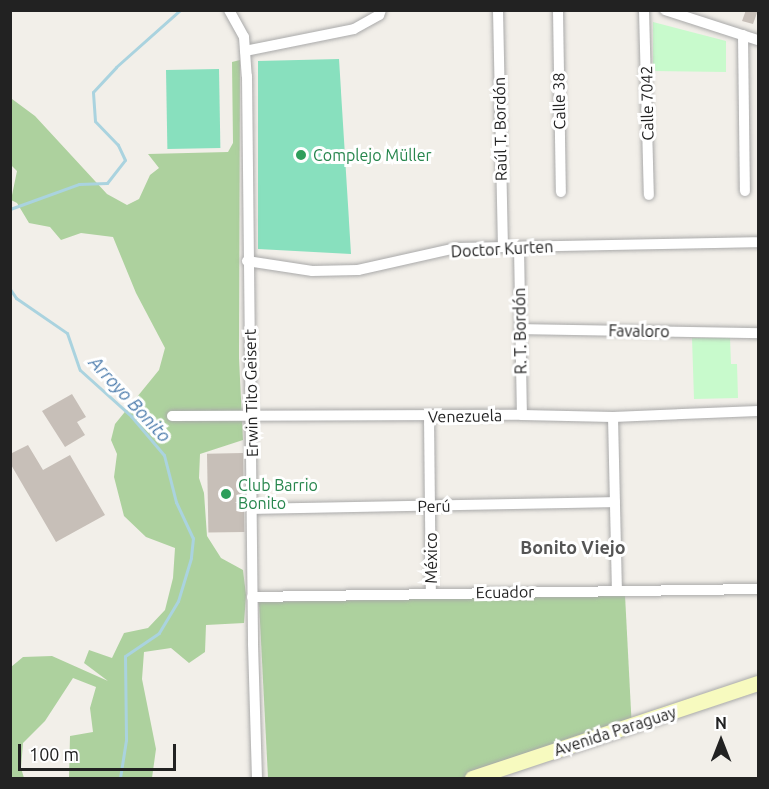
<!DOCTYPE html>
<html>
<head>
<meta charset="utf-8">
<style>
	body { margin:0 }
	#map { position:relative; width:769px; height:789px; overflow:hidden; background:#f2efe9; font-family:Ubuntu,sans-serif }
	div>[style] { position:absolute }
	.forest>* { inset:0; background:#add19e }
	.park>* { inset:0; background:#c8facc }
	.pitch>* { inset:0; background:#88e0be; transform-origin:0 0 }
	.stream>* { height:3px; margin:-1.5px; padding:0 1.5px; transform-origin:1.5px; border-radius:1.5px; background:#aad3df }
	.building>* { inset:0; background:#c7bfb8; transform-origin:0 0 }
	.roads { filter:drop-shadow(0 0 2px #a9a9a9) drop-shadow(0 0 2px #a9a9a9) }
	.street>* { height:10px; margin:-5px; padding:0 5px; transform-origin:5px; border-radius:5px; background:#fff }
	.secondary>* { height:15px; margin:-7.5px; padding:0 7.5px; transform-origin:7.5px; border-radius:7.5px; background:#f7fabf }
	.dots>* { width:16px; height:16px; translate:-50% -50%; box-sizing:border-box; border:3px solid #fff; border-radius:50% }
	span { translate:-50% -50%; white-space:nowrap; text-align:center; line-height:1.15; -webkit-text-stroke:6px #fff; paint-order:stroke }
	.street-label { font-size:16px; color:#222 }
	.leisure-label { font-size:16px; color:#27864d }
	.left { translate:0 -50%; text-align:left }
	.water-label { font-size:18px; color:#4a7aab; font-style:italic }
	.neighbourhood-label { font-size:18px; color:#555; font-weight:700 }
	.frame { position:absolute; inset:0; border:12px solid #222; pointer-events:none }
	.north { position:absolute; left:691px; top:711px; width:60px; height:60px; -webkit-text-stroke:4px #fff; paint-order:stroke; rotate:0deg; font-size:16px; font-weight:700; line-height:24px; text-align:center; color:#222 }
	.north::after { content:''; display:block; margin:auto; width:21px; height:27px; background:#222; clip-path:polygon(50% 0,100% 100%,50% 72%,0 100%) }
	.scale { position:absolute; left:18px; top:744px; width:158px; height:27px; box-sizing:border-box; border:3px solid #222; border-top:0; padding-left:8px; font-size:18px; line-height:21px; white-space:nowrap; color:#222; -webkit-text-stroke:4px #fff; paint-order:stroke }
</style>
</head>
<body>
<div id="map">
	<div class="forest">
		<i style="clip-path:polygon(240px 60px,239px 358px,243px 440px,200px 454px,199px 478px,204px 493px,207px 536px,221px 558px,243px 570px,246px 595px,244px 623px,206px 625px,205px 652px,189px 663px,171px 648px,144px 652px,142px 679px,156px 749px,152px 778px,69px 778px,70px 736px,93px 732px,90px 708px,96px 687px,73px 678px,45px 721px,23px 743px,21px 768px,24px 778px,11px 778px,11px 667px,23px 657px,52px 656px,108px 681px,84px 663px,89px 650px,112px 658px,124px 633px,148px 628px,165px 610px,173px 578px,175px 548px,146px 537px,124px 516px,114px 477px,117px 454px,111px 440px,115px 424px,159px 370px,165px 348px,136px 293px,113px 237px,81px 233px,61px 240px,50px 227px,29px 223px,17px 203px,11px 200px,17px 171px,11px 165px,10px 102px,12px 99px,35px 116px,107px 194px,127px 205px,139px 199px,150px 175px,159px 168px,148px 154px,228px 152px,233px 143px,232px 62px)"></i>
		<i style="clip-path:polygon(625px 595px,632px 730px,495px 778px,268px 778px,259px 602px)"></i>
	</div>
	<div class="park">
		<i style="clip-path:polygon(653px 22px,726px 41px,726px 72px,653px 71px)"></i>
		<i style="clip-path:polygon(730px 337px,731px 364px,737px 364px,738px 398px,694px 399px,692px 338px)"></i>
	</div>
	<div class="pitch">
		<i style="clip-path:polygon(339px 59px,351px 254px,258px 249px,258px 61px)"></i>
		<i style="left:219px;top:69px;width:79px;height:53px;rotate:89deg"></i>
	</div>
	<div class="stream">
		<i style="left:10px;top:209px;width:73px;rotate:-19.9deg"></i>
		<i style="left:79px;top:184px;width:28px;rotate:-2deg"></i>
		<i style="left:107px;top:183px;width:29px;rotate:-52deg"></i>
		<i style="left:125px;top:160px;width:17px;rotate:-115deg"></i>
		<i style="left:118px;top:145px;width:33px;rotate:-134deg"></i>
		<i style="left:95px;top:121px;width:29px;rotate:-94deg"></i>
		<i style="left:93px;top:92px;width:34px;rotate:-47deg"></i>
		<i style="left:116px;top:67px;width:86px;rotate:-41.7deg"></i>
		<i style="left:10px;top:289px;width:11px;rotate:56deg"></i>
		<i style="left:16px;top:298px;width:62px;rotate:34.5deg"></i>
		<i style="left:67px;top:333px;width:39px;rotate:71deg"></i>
		<i style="left:80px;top:370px;width:69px;rotate:42deg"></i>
		<i style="left:131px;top:416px;width:51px;rotate:49.8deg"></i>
		<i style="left:164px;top:455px;width:49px;rotate:75.7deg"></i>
		<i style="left:176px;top:502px;width:40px;rotate:65deg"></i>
		<i style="left:193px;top:538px;width:20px;rotate:96deg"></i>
		<i style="left:191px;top:558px;width:45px;rotate:106.8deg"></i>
		<i style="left:178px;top:601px;width:37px;rotate:121deg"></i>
		<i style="left:159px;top:633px;width:41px;rotate:145.9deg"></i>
		<i style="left:125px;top:656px;width:84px;rotate:89.3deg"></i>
		<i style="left:126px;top:740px;width:38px;rotate:99deg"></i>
	</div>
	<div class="building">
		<i style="clip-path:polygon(746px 10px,758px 10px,753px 24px,742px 21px)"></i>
		<i style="clip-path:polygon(72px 394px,86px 417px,77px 422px,85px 435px,65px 447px,42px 411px)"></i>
		<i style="clip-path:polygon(28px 445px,43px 470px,70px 455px,105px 515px,56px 542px,10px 463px,10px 454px)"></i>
		<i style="left:243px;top:453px;width:79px;height:36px;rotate:89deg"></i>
	</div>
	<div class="roads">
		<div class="street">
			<i style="left:229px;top:10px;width:31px;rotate:61deg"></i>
			<i style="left:244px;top:37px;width:39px;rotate:86deg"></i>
			<i style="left:247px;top:76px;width:568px;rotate:89.39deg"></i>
			<i style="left:253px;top:644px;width:134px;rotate:88.3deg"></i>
			<i style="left:498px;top:10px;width:237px;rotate:88.8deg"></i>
			<i style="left:558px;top:10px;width:182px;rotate:89.1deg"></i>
			<i style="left:644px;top:10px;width:185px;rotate:88.5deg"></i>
			<i style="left:665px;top:10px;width:98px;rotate:17.9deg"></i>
			<i style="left:743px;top:35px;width:156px;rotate:89.3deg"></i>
			<i style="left:245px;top:51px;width:111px;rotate:-11.4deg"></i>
			<i style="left:354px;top:29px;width:29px;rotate:-29deg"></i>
			<i style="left:379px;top:15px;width:5px;rotate:-68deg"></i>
			<i style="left:519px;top:247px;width:168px;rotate:89deg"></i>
			<i style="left:247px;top:261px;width:66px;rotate:8.7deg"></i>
			<i style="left:312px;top:271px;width:46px;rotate:-1.2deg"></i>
			<i style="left:358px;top:270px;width:100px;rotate:-12.7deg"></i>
			<i style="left:456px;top:248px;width:302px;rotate:-1.1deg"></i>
			<i style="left:520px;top:329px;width:238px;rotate:1deg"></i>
			<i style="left:172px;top:416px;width:350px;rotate:-0.2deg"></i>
			<i style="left:522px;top:415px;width:91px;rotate:1.3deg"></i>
			<i style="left:613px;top:417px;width:145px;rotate:-2.4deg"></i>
			<i style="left:429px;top:416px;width:177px;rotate:89.4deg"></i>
			<i style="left:613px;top:417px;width:173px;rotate:88.7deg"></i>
			<i style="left:253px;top:509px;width:362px;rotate:-1.1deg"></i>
			<i style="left:252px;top:597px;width:506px;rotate:-0.91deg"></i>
		</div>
		<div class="secondary">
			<i style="left:472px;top:778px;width:301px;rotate:-18.4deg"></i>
		</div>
	</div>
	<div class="dots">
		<i style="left:301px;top:155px;background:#2e9e5b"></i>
		<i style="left:226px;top:494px;background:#2e9e5b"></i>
	</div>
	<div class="street-label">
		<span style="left:559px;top:101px;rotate:-91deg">Calle 38</span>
		<span style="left:647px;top:103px;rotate:-91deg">Calle 7042</span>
		<span style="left:500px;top:129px;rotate:-91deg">Raúl T. Bordón</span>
		<span style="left:502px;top:249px;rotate:-3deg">Doctor Kurten</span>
		<span style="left:520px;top:331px;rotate:-91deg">R. T. Bordón</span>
		<span style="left:639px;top:331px;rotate:1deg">Favaloro</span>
		<span style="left:251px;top:393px;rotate:-91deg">Erwin Tito Geisert</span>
		<span style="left:465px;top:416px;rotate:-1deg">Venezuela</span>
		<span style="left:434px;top:506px;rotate:-1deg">Perú</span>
		<span style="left:431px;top:558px;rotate:-90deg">México</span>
		<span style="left:505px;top:592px;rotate:-1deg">Ecuador</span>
		<span style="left:615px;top:731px;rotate:-18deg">Avenida Paraguay</span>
	</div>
	<div class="leisure-label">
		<span class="left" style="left:313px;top:155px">Complejo Müller</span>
		<span class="left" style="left:238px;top:494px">Club Barrio<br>Bonito</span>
	</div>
	<div class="water-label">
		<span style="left:130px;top:399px;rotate:47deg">Arroyo Bonito</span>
	</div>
	<div class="neighbourhood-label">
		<span style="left:573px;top:547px">Bonito Viejo</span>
	</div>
	<div class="frame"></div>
	<div class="north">N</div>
	<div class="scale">100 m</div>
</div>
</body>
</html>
